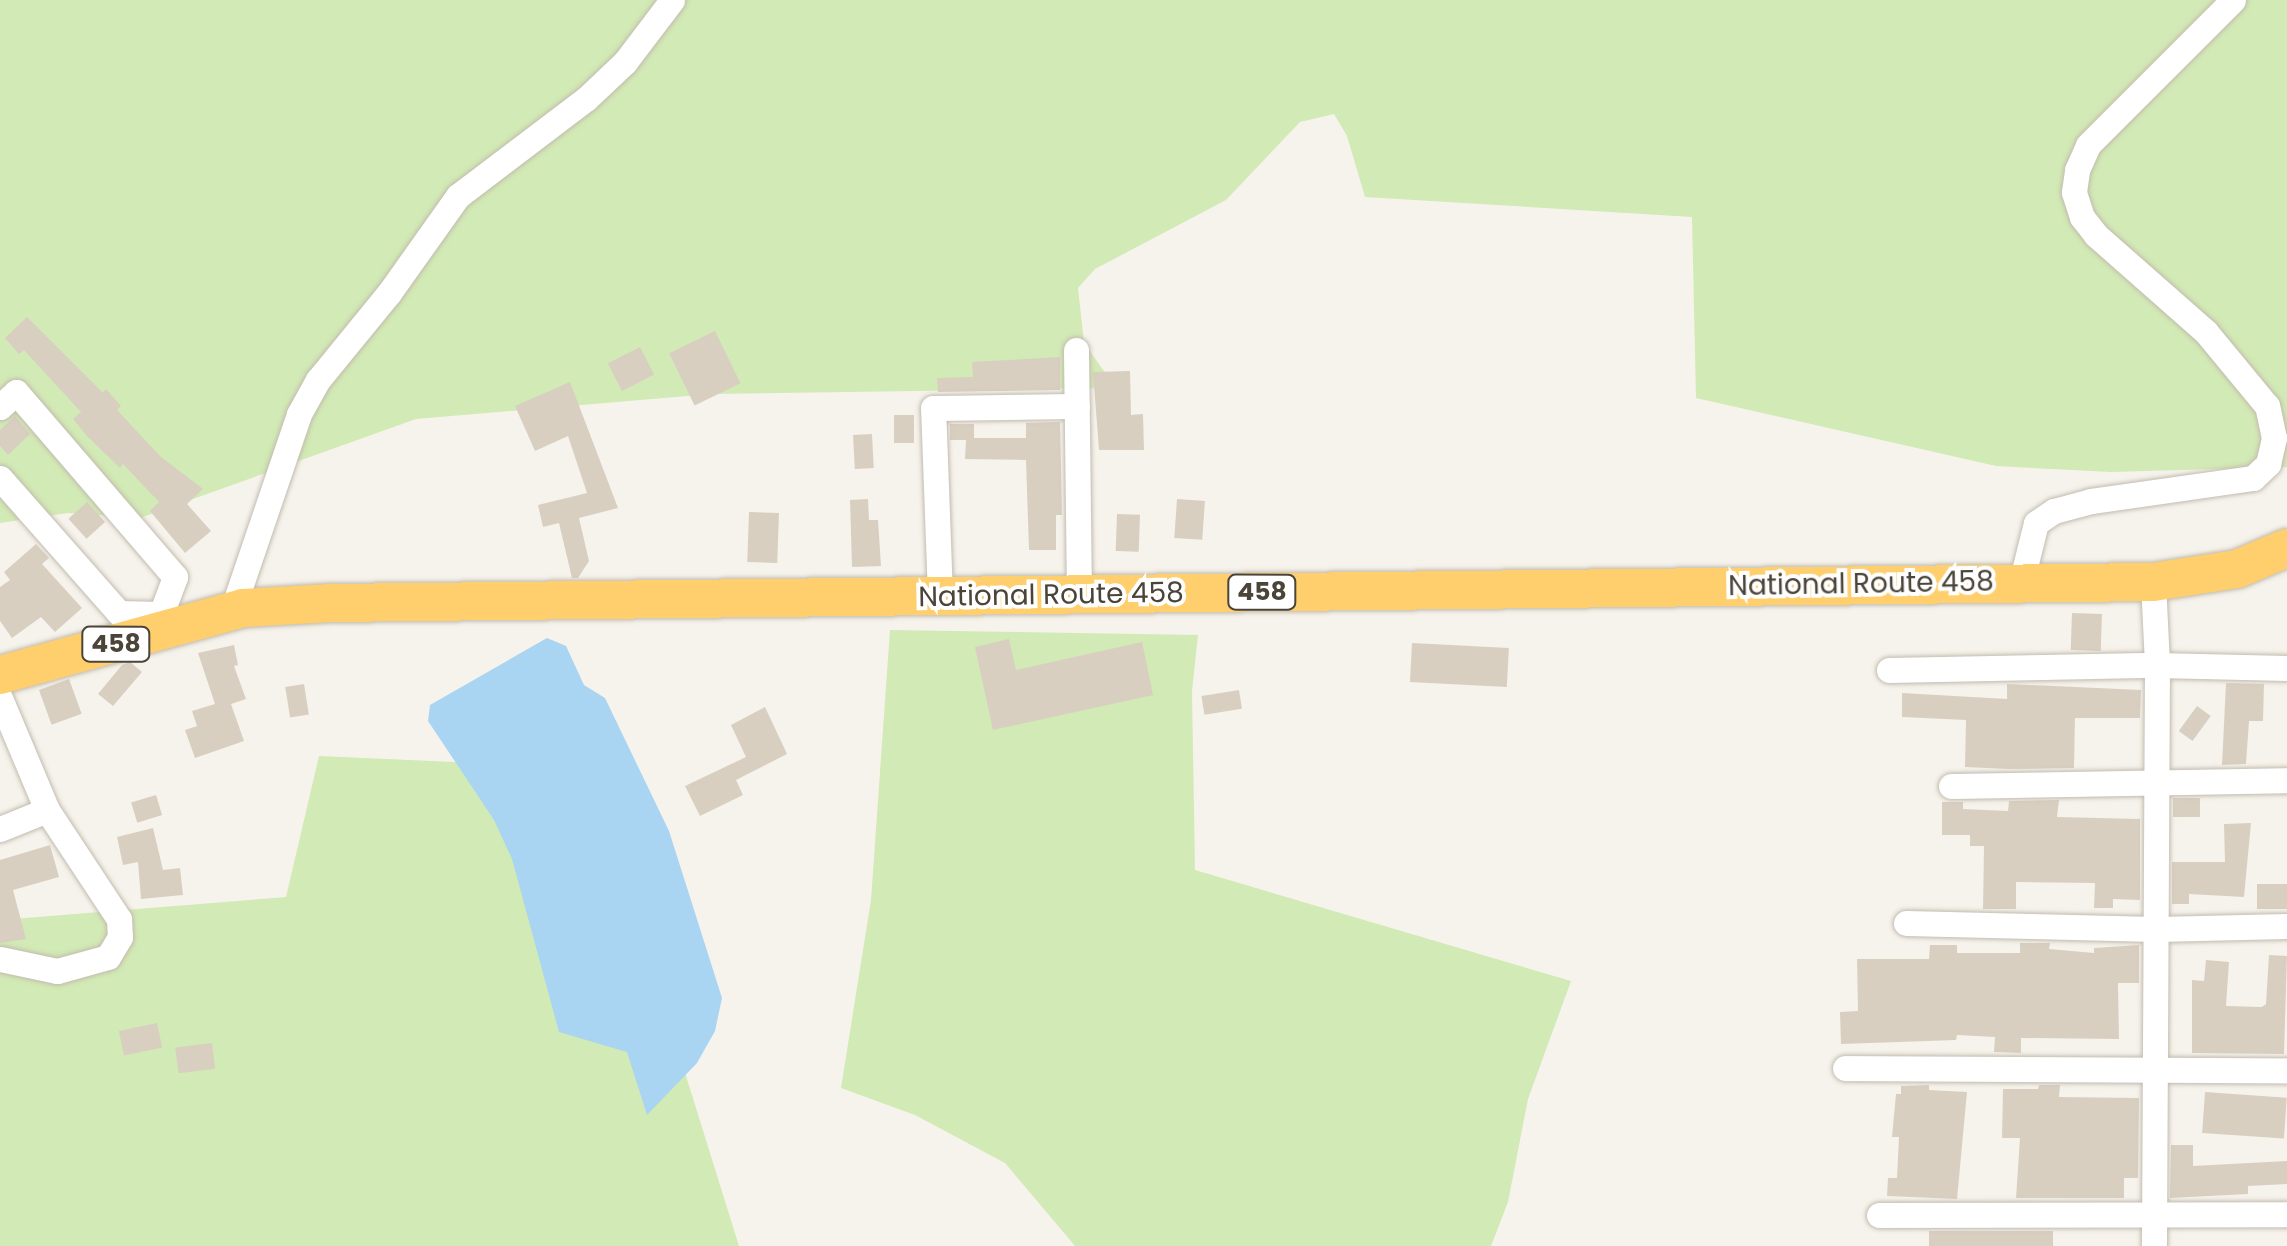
<!DOCTYPE html>
<html>
<head>
<meta charset="utf-8">
<style>
	body { margin:0 }
	#map { position:relative; width:2287px; height:1246px; overflow:hidden; background:#f6f3ec; font-family:Poppins,sans-serif }
	div>[style] { position:absolute }
	.green>* { inset:0; background:#d2eab5 }
	.water>* { inset:0; background:#a9d4f2 }
	.building>* { inset:0; background:#d8cfc1; transform-origin:0 0 }
	.roads { filter:drop-shadow(0 0 2px #c2bbae) drop-shadow(0 0 2px #c2bbae) }
	.minor>* { height:25px; margin:-12.5px; padding:0 12.5px; transform-origin:12.5px; border-radius:12.5px; background:#fff }
	.highway>* { height:38px; margin:-19px; padding:0 19px; transform-origin:19px; border-radius:19px; background:#ffcf6e }
	span { translate:-50% -50%; white-space:nowrap; text-align:center; line-height:1.15; -webkit-text-stroke:8px #fff; paint-order:stroke }
	.shield-label span { padding:2px 8px; background:#fff; border:2px solid; border-radius:8px; -webkit-text-stroke-width:0 }
	.shield-label { font-size:25px; color:#4b4439; font-weight:700 }
	.street-label { font-size:28px; color:#4b4439 }
</style>
</head>
<body>
<div id="map">
	<div class="green">
		<i style="clip-path:polygon(0 0,2287px 0,2287px 467px,2111px 472px,1996px 466px,1696px 398px,1692px 217px,1365px 197px,1347px 136px,1334px 114px,1300px 122px,1226px 200px,1095px 269px,1078px 288px,1084px 343px,1116px 388px,711px 394px,416px 419px,140px 518px,68px 513px,0 523px)"></i>
		<i style="clip-path:polygon(890px 630px,1198px 635px,1192px 691px,1195px 870px,1571px 981px,1528px 1099px,1508px 1202px,1491px 1246px,1075px 1246px,1005px 1163px,915px 1115px,841px 1088px,871px 900px)"></i>
		<i style="clip-path:polygon(319px 756px,590px 768px,739px 1246px,0 1246px,0 920px,286px 897px)"></i>
	</div>
	<div class="water">
		<i style="clip-path:polygon(547px 638px,566px 646px,584px 685px,605px 698px,669px 831px,722px 998px,715px 1031px,697px 1063px,647px 1115px,627px 1052px,559px 1032px,512px 859px,494px 820px,428px 721px,430px 705px)"></i>
	</div>
	<div class="building">
		<i style="clip-path:polygon(27px 317px,103px 393px,106px 389px,121px 406px,117px 410px,160px 456px,203px 489px,187px 504px,211px 531px,185px 553px,150px 511px,159px 502px,123px 464px,120px 468px,87px 436px,73px 419px,81px 412px,24px 350px,19px 354px,5px 338px)"></i>
		<i style="left:715px;top:331px;width:58px;height:51px;rotate:64deg"></i>
		<i style="left:640px;top:347px;width:31px;height:36px;rotate:63deg"></i>
		<i style="clip-path:polygon(1060px 357px,1060px 390px,938px 392px,937px 378px,973px 377px,972px 362px)"></i>
		<i style="clip-path:polygon(1130px 371px,1131px 415px,1143px 414px,1144px 450px,1099px 450px,1093px 372px)"></i>
		<i style="clip-path:polygon(570px 382px,618px 508px,579px 518px,589px 561px,578px 578px,572px 578px,559px 523px,543px 527px,538px 505px,587px 493px,568px 436px,535px 451px,515px 406px)"></i>
		<i style="left:894px;top:415px;width:20px;height:28px"></i>
		<i style="clip-path:polygon(15px 416px,30px 434px,8px 455px,0 446px,0 430px)"></i>
		<i style="clip-path:polygon(1060px 422px,1062px 515px,1056px 515px,1056px 550px,1029px 550px,1026px 460px,965px 459px,966px 440px,950px 440px,950px 424px,974px 424px,974px 438px,1026px 438px,1026px 423px)"></i>
		<i style="left:872px;top:434px;width:34px;height:19px;rotate:87deg"></i>
		<i style="clip-path:polygon(868px 499px,869px 520px,878px 520px,881px 566px,852px 567px,850px 500px)"></i>
		<i style="left:1177px;top:499px;width:28px;height:39px;rotate:4deg"></i>
		<i style="left:87px;top:502px;width:27px;height:25px;rotate:48deg"></i>
		<i style="left:749px;top:512px;width:30px;height:50px;rotate:2deg"></i>
		<i style="left:1117px;top:514px;width:23px;height:37px;rotate:2deg"></i>
		<i style="clip-path:polygon(36px 544px,49px 558px,42px 564px,82px 608px,55px 632px,41px 617px,12px 638px,0 621px,0 587px,10px 580px,4px 572px)"></i>
		<i style="left:2072px;top:613px;width:30px;height:37px;rotate:2deg"></i>
		<i style="clip-path:polygon(1009px 639px,1016px 670px,1142px 642px,1153px 695px,993px 730px,975px 647px)"></i>
		<i style="left:1412px;top:643px;width:97px;height:39px;rotate:3deg"></i>
		<i style="clip-path:polygon(234px 645px,238px 665px,234px 666px,246px 699px,231px 704px,244px 741px,195px 758px,185px 730px,197px 726px,192px 711px,215px 704px,198px 653px)"></i>
		<i style="clip-path:polygon(130px 662px,142px 672px,113px 706px,98px 694px,122px 665px)"></i>
		<i style="left:69px;top:679px;width:37px;height:32px;rotate:70deg"></i>
		<i style="clip-path:polygon(2226px 683px,2264px 684px,2263px 721px,2249px 721px,2246px 764px,2222px 765px)"></i>
		<i style="left:304px;top:684px;width:31px;height:19px;rotate:81deg"></i>
		<i style="clip-path:polygon(2007px 684px,2141px 690px,2140px 718px,2075px 718px,2074px 768px,2010px 769px,1965px 767px,1966px 720px,1902px 717px,1902px 693px,2007px 699px)"></i>
		<i style="left:1239px;top:690px;width:19px;height:38px;rotate:81deg"></i>
		<i style="left:2197px;top:706px;width:17px;height:31px;rotate:36deg"></i>
		<i style="clip-path:polygon(765px 707px,787px 754px,736px 780px,743px 795px,700px 816px,685px 786px,746px 757px,731px 725px)"></i>
		<i style="left:156px;top:795px;width:21px;height:26px;rotate:73deg"></i>
		<i style="left:2173px;top:798px;width:27px;height:19px"></i>
		<i style="clip-path:polygon(2059px 800px,2057px 817px,2140px 819px,2140px 900px,2113px 899px,2113px 908px,2094px 908px,2095px 883px,2016px 882px,2016px 909px,1983px 909px,1984px 846px,1970px 846px,1970px 835px,1942px 835px,1942px 802px,1963px 802px,1963px 809px,2008px 811px,2009px 801px)"></i>
		<i style="clip-path:polygon(2251px 823px,2244px 897px,2189px 894px,2189px 904px,2172px 904px,2172px 862px,2225px 862px,2224px 824px)"></i>
		<i style="clip-path:polygon(153px 828px,163px 870px,180px 868px,183px 895px,141px 899px,138px 862px,123px 865px,117px 837px)"></i>
		<i style="clip-path:polygon(50px 845px,59px 877px,13px 890px,26px 939px,0 943px,0 860px)"></i>
		<i style="left:2287px;top:884px;width:25px;height:30px;rotate:90deg"></i>
		<i style="clip-path:polygon(2020px 943px,2050px 943px,2049px 949px,2094px 953px,2094px 948px,2139px 945px,2139px 983px,2118px 983px,2119px 1039px,2021px 1038px,2021px 1053px,1994px 1052px,1995px 1037px,1957px 1035px,1956px 1040px,1841px 1044px,1840px 1012px,1858px 1011px,1857px 959px,1929px 959px,1930px 945px,1957px 945px,1957px 953px,2020px 953px)"></i>
		<i style="clip-path:polygon(2269px 955px,2287px 956px,2284px 1054px,2192px 1053px,2192px 980px,2204px 981px,2206px 960px,2229px 962px,2226px 1006px,2262px 1007px,2266px 1004px)"></i>
		<i style="left:157px;top:1023px;width:25px;height:39px;rotate:78deg"></i>
		<i style="left:212px;top:1043px;width:26px;height:37px;rotate:83deg"></i>
		<i style="clip-path:polygon(1929px 1085px,1929px 1090px,1967px 1092px,1957px 1199px,1887px 1196px,1888px 1178px,1897px 1178px,1899px 1137px,1892px 1137px,1896px 1094px,1901px 1094px,1901px 1086px)"></i>
		<i style="clip-path:polygon(2039px 1085px,2060px 1085px,2059px 1097px,2139px 1098px,2138px 1178px,2124px 1178px,2124px 1198px,2016px 1198px,2020px 1138px,2002px 1138px,2003px 1089px,2038px 1089px)"></i>
		<i style="left:2205px;top:1092px;width:82px;height:41px;rotate:4deg"></i>
		<i style="clip-path:polygon(2171px 1145px,2193px 1145px,2193px 1166px,2287px 1161px,2287px 1184px,2248px 1186px,2248px 1194px,2170px 1198px)"></i>
		<i style="left:1929px;top:1231px;width:124px;height:15px"></i>
	</div>
	<div class="roads">
		<div class="minor">
			<i style="left:1076px;top:350px;width:244px;rotate:89.3deg"></i>
			<i style="left:0;top:407px;width:22px;rotate:-43deg"></i>
			<i style="left:16px;top:392px;width:244px;rotate:49.3deg"></i>
			<i style="left:175px;top:577px;width:60px;rotate:110.6deg"></i>
			<i style="left:0;top:478px;width:180px;rotate:48.6deg"></i>
			<i style="left:119px;top:613px;width:42px;rotate:1.4deg"></i>
			<i style="left:2153px;top:582px;width:83px;rotate:87.2deg"></i>
			<i style="left:2157px;top:665px;width:581px;rotate:90.3deg"></i>
			<i style="left:2021px;top:583px;width:62px;rotate:-76deg"></i>
			<i style="left:2036px;top:523px;width:22px;rotate:-34deg"></i>
			<i style="left:2054px;top:511px;width:38px;rotate:-15deg"></i>
			<i style="left:2091px;top:501px;width:164px;rotate:-8.1deg"></i>
			<i style="left:2253px;top:478px;width:21px;rotate:-43deg"></i>
			<i style="left:2268px;top:464px;width:27px;rotate:-77deg"></i>
			<i style="left:2274px;top:438px;width:33px;rotate:-102deg"></i>
			<i style="left:2267px;top:406px;width:96px;rotate:-129.5deg"></i>
			<i style="left:2206px;top:332px;width:147px;rotate:-138.6deg"></i>
			<i style="left:2096px;top:235px;width:23px;rotate:-128deg"></i>
			<i style="left:2082px;top:217px;width:26px;rotate:-108deg"></i>
			<i style="left:2074px;top:192px;width:22px;rotate:-82deg"></i>
			<i style="left:2077px;top:170px;width:27px;rotate:-66deg"></i>
			<i style="left:2088px;top:145px;width:205px;rotate:-45deg"></i>
			<i style="left:940px;top:596px;width:188px;rotate:-92.1deg"></i>
			<i style="left:933px;top:408px;width:144px;rotate:-0.8deg"></i>
			<i style="left:232px;top:611px;width:208px;rotate:-71.2deg"></i>
			<i style="left:299px;top:414px;width:39px;rotate:-61deg"></i>
			<i style="left:318px;top:380px;width:112px;rotate:-50.8deg"></i>
			<i style="left:389px;top:293px;width:119px;rotate:-54.6deg"></i>
			<i style="left:458px;top:196px;width:161px;rotate:-37.2deg"></i>
			<i style="left:586px;top:99px;width:54px;rotate:-43.5deg"></i>
			<i style="left:625px;top:62px;width:78px;rotate:-52.8deg"></i>
			<i style="left:1889px;top:670px;width:268px;rotate:-1.1deg"></i>
			<i style="left:2157px;top:665px;width:130px;rotate:1.3deg"></i>
			<i style="left:0;top:698px;width:121px;rotate:67.2deg"></i>
			<i style="left:47px;top:810px;width:131px;rotate:56.6deg"></i>
			<i style="left:119px;top:919px;width:18px;rotate:87deg"></i>
			<i style="left:120px;top:937px;width:23px;rotate:121deg"></i>
			<i style="left:108px;top:957px;width:53px;rotate:164.6deg"></i>
			<i style="left:57px;top:971px;width:58px;rotate:-168.1deg"></i>
			<i style="left:1951px;top:786px;width:336px;rotate:-1deg"></i>
			<i style="left:0;top:829px;width:51px;rotate:-22deg"></i>
			<i style="left:1906px;top:923px;width:250px;rotate:1.4deg"></i>
			<i style="left:2156px;top:929px;width:131px;rotate:-1.3deg"></i>
			<i style="left:1845px;top:1068px;width:442px;rotate:0.3deg"></i>
			<i style="left:1879px;top:1215px;width:408px;rotate:-0.1deg"></i>
		</div>
		<div class="highway">
			<i style="left:0;top:675px;width:252px;rotate:-15.4deg"></i>
			<i style="left:243px;top:608px;width:88px;rotate:-3.3deg"></i>
			<i style="left:331px;top:603px;width:1822px;rotate:-0.66deg"></i>
			<i style="left:2153px;top:582px;width:85px;rotate:-8.8deg"></i>
			<i style="left:2237px;top:569px;width:54px;rotate:-22.8deg"></i>
		</div>
	</div>
	<div class="shield-label">
		<span style="left:1262px;top:592px">458</span>
		<span style="left:116px;top:644px">458</span>
	</div>
	<div class="street-label">
		<span style="left:1861px;top:584px;rotate:-1deg">National Route 458</span>
		<span style="left:1051px;top:595px;rotate:-1deg">National Route 458</span>
	</div>
</div>
</body>
</html>
